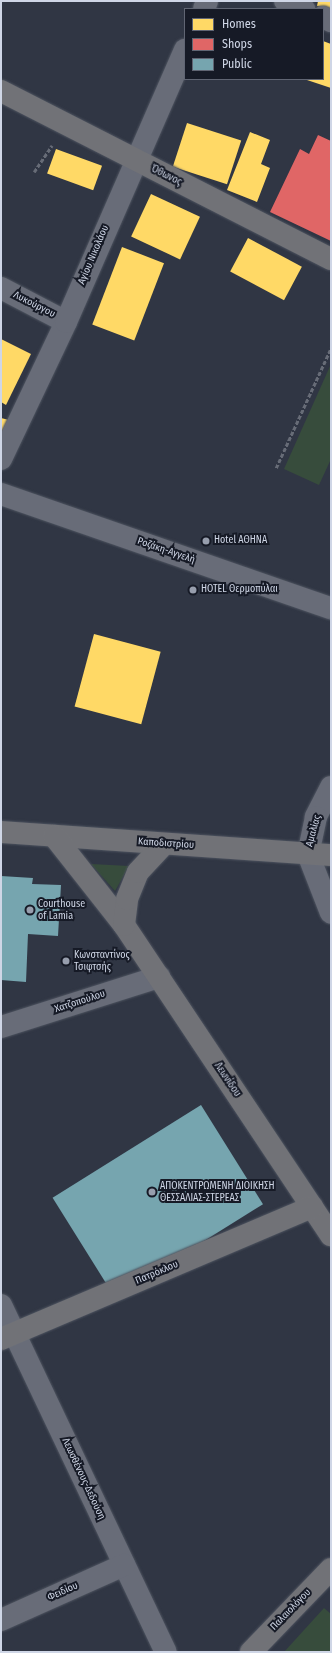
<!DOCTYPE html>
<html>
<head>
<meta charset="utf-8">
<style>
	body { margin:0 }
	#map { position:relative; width:332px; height:1653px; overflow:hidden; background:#303644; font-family:"Fira Sans Condensed",sans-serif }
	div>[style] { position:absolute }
	.green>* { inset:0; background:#374c3c }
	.homes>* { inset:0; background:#ffd966; transform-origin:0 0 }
	.shops>* { inset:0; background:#e06666 }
	.public>* { inset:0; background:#76a5af; transform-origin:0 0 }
	.path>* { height:2.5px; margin-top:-1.25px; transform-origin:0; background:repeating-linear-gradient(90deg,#676c77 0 4px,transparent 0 6px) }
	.roads { filter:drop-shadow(0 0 1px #4d535f) drop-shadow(0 0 1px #4d535f) }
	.minor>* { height:22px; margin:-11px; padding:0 11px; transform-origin:11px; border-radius:11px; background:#686c78 }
	.major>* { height:22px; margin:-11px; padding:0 11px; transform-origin:11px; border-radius:11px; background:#717277 }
	.dots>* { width:11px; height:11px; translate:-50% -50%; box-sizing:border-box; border:2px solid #161a26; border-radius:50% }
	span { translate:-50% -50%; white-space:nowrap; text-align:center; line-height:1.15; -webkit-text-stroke:4px #161a26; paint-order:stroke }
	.street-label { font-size:10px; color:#cfd6e6 }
	.poi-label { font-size:10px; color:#cfd6e6 }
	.left { translate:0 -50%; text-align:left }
	.frame { position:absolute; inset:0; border:2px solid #cfd6e6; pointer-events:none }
	.legend { position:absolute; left:184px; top:8px; width:140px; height:72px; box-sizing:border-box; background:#161a26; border:1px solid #606573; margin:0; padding:5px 7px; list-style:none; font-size:12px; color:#cfd6e6 }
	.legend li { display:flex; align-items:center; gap:8px; height:20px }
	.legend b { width:20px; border:1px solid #606573 }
</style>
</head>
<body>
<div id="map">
	<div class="green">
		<i style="clip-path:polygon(331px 364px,331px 459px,319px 485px,284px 469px)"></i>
		<i style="clip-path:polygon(91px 864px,129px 866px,115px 891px)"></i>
		<i style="clip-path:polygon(324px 1608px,331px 1614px,331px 1652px,284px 1652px)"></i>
	</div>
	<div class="homes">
		<i style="clip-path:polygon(318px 1px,331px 1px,331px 9px,317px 6px)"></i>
		<i style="clip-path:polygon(323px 41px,331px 44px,331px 88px,304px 79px,323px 79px)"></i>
		<i style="left:187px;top:123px;width:57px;height:46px;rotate:18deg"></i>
		<i style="clip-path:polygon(250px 132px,270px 140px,261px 164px,270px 168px,257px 202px,227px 190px)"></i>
		<i style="left:56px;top:149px;width:49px;height:26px;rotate:20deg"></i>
		<i style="left:151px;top:194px;width:54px;height:47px;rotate:25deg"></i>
		<i style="left:248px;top:238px;width:61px;height:38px;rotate:28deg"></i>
		<i style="left:122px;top:247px;width:45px;height:83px;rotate:21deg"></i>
		<i style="clip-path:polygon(1px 339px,31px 354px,6px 405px,1px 402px)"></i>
		<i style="clip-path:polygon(1px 418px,9px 420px,1px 444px)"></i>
		<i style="left:94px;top:634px;width:69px;height:75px;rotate:15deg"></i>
	</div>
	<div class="shops">
		<i style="clip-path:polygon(318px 135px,331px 141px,331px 241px,270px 212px,300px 149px,309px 154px)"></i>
	</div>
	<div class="public">
		<i style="clip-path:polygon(1px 876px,33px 878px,32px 884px,61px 885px,58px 936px,28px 934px,26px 982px,1px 980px)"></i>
		<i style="left:201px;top:1105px;width:117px;height:175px;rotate:58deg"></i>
	</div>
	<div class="path">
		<i style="left:34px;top:172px;width:32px;rotate:-56deg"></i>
		<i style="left:276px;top:468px;width:132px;rotate:-65.4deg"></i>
	</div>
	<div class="roads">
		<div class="minor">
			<i style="left:285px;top:1px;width:21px;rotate:23deg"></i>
			<i style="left:204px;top:9px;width:9px;rotate:-69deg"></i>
			<i style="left:323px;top:17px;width:9px;rotate:27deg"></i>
			<i style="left:1px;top:288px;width:73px;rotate:27.6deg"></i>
			<i style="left:1px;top:459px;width:152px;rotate:-64.6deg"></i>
			<i style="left:66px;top:322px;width:297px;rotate:-66.4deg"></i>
			<i style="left:1px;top:494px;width:349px;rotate:19.1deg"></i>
			<i style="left:331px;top:787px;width:34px;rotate:117deg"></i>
			<i style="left:316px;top:817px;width:38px;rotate:102deg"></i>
			<i style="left:308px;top:854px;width:63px;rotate:68.7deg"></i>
			<i style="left:1px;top:1027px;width:166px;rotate:-17.6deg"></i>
			<i style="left:1px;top:1305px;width:384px;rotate:64.6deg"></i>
			<i style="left:1px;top:1620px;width:135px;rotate:-24.1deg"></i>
		</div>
		<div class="major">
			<i style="left:1px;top:91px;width:370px;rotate:27deg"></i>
			<i style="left:1px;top:832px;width:331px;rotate:4deg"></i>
			<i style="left:54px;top:836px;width:113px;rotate:51.8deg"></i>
			<i style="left:124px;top:925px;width:373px;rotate:56.3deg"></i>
			<i style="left:124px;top:925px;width:26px;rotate:-83deg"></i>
			<i style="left:127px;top:899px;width:29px;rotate:-68deg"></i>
			<i style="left:138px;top:872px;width:38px;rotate:-47deg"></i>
			<i style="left:1px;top:1339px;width:338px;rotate:-23deg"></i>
			<i style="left:251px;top:1652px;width:115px;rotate:-46.1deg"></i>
		</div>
	</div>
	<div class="dots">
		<i style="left:206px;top:541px;background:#979ead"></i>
		<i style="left:193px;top:590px;background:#979ead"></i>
		<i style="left:30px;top:910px;background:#979ead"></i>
		<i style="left:66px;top:961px;background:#979ead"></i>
		<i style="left:152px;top:1192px;background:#979ead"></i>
	</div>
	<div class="street-label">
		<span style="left:166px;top:176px;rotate:27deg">Όθωνος</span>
		<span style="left:94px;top:255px;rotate:-67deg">Αγίου Νικολάου</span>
		<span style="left:34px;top:305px;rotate:27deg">Λυκούργου</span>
		<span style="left:166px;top:551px;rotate:19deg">Ροζάκη-Αγγελή</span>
		<span style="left:314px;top:831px;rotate:-75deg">Αμαλίας</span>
		<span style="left:166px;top:844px;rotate:4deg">Καποδιστρίου</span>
		<span style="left:80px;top:1002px;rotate:-18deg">Χατζοπούλου</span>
		<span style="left:227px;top:1080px;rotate:56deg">Λεωνίδου</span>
		<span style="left:157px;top:1273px;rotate:-23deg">Πατρόκλου</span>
		<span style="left:83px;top:1479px;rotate:65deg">Λεωσθένους-Δεδούση</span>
		<span style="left:63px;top:1592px;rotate:-24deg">Φειδίου</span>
		<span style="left:291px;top:1610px;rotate:-46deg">Παλαιολόγου</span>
	</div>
	<div class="poi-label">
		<span class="left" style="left:214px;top:541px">Hotel ΑΘΗΝΑ</span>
		<span class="left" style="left:201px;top:590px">HOTEL Θερμοπύλαι</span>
		<span class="left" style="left:38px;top:910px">Courthouse<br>of Lamia</span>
		<span class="left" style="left:74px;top:961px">Κωνσταντίνος<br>Τσιφτσής</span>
		<span class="left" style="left:160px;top:1192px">ΑΠΟΚΕΝΤΡΩΜΕΝΗ ΔΙΟΙΚΗΣΗ<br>ΘΕΣΣΑΛΙΑΣ-ΣΤΕΡΕΑΣ</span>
	</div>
	<div class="frame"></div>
	<ul class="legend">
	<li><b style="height:11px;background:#ffd966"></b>Homes</li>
	<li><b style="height:11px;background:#e06666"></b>Shops</li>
	<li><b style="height:11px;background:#76a5af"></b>Public</li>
	</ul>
</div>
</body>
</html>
